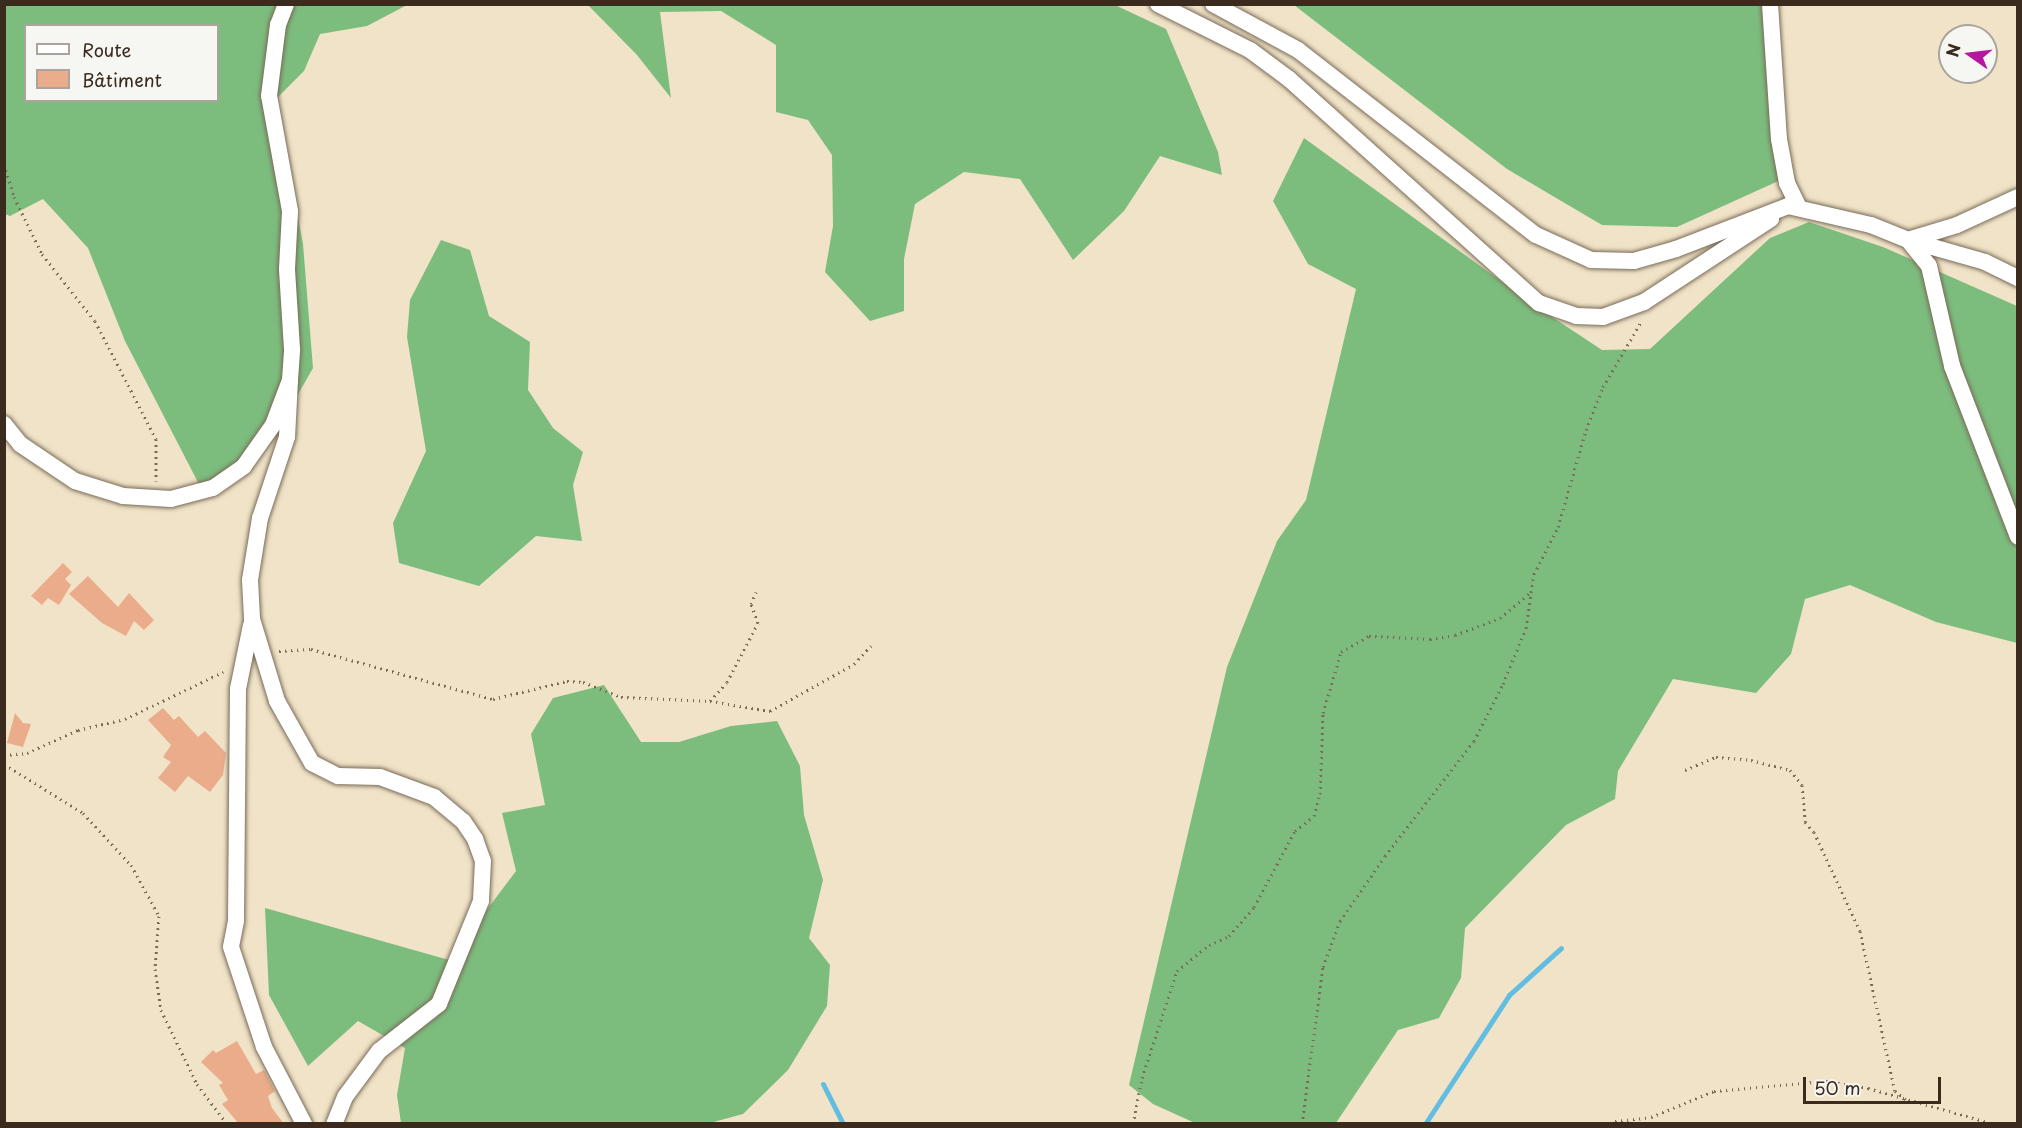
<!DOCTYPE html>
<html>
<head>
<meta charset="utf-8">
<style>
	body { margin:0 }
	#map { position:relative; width:2022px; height:1128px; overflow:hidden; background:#f0e3c7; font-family:"Playpen Sans",sans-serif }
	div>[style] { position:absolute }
	.forest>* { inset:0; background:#7cbd7e }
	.stream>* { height:5px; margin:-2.5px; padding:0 2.5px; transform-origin:2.5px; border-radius:2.5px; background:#63bde1 }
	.building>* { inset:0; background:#ebac8b }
	.path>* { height:3px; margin-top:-1.5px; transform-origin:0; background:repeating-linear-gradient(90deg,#7a6b59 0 1.5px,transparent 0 6px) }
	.roads { filter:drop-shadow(0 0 2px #7a6b59) drop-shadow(0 0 2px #7a6b59) }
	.minor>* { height:16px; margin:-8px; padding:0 8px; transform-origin:8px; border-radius:8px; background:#fff }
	span { translate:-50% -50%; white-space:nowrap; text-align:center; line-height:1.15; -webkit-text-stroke:6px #f6f6f2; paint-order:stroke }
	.frame { position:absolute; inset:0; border:6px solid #3b2a1e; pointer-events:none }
	.legend { position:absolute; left:24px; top:24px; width:195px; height:78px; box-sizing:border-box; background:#f6f6f2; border:2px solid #aba49d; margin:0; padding:8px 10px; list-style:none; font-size:18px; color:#3b2a1e }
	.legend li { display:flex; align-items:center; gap:12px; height:30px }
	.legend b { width:30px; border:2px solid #aba49d }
	.north { position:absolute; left:1938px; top:24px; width:60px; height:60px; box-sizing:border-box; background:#f6f6f2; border:2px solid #aba49d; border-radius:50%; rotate:284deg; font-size:16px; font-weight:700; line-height:24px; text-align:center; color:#3b2a1e }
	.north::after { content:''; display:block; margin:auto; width:21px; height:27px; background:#b5179e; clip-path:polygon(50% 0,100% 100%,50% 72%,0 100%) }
	.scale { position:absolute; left:1803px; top:1077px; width:138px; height:27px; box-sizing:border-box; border:3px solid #3b2a1e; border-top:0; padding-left:8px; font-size:18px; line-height:21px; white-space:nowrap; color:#3b2a1e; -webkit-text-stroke:4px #f6f6f2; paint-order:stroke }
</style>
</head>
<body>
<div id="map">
	<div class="forest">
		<i style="clip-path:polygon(evenodd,5px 5px,407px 5px,367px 26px,320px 34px,304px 71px,271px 104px,289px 170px,303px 244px,313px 368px,268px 447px,203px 492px,125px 341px,88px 248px,43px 199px,10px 216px,5px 214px,5px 5px,26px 26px,218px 26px,218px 100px,26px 100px,26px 26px)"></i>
		<i style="clip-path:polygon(588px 5px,1115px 5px,1166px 29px,1218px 152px,1222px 175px,1160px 156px,1124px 211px,1073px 260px,1020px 179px,964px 172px,915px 204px,904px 259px,904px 311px,870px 321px,825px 272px,833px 226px,832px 155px,808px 120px,776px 112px,776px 45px,721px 11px,660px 12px,671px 98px,637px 55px)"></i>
		<i style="clip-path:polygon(1294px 5px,1773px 5px,1785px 178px,1677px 227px,1602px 225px,1507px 169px)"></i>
		<i style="clip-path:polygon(1304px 138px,1531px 303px,1602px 350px,1650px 349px,1770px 238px,1809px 222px,1883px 247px,2017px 306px,2017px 643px,1936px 622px,1850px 585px,1805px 599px,1791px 654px,1756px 693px,1673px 679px,1618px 771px,1615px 799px,1566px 825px,1465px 928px,1461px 978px,1439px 1018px,1398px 1030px,1336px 1123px,1195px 1123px,1153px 1104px,1129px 1085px,1227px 667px,1277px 541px,1306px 500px,1356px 289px,1308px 264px,1273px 201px)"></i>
		<i style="clip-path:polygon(441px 240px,470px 250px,489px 316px,530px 342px,528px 390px,553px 428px,583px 452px,573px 485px,582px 541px,536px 536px,479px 586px,399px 563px,393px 523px,426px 451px,407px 337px,410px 300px)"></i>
		<i style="clip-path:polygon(604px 685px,641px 742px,679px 742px,731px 726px,777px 721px,800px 766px,804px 815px,823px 880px,809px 938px,830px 965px,827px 1006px,788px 1070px,743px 1114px,706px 1124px,401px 1123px,397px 1095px,405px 1048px,358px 1021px,308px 1066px,269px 995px,265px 908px,449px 960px,516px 871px,502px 813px,545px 805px,531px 734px,553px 698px)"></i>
	</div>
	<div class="stream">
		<i style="left:823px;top:1084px;width:45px;rotate:63.4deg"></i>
		<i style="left:1425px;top:1124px;width:154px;rotate:-56.9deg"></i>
		<i style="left:1509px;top:995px;width:70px;rotate:-42.1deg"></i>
	</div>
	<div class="building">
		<i style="clip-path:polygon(63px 563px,72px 572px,65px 579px,71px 585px,59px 605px,48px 598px,42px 605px,31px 596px)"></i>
		<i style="clip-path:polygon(88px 576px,118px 607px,129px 593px,154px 620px,144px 630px,134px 621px,126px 636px,102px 623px,69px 594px)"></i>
		<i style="clip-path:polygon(163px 708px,174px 720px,179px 716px,198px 737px,205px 731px,226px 753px,223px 775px,210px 792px,188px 776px,175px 792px,158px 778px,171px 762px,163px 757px,171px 745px,148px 720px)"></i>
		<i style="clip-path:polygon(15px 713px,23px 723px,31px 724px,23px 747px,7px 743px)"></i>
		<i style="clip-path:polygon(237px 1041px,256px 1074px,264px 1070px,275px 1091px,268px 1096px,272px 1108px,284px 1124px,239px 1124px,222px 1104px,228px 1100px,219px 1085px,223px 1083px,201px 1062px,213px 1050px,216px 1053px)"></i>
	</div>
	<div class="path">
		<i style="left:4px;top:164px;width:34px;rotate:73deg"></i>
		<i style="left:14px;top:197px;width:64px;rotate:63.8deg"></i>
		<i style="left:42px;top:254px;width:85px;rotate:51.7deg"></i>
		<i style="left:95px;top:321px;width:133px;rotate:62.7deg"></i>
		<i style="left:156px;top:439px;width:42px;rotate:90deg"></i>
		<i style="left:279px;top:651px;width:32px;rotate:-4deg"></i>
		<i style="left:311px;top:649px;width:189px;rotate:15.4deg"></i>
		<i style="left:493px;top:699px;width:76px;rotate:-13.7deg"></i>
		<i style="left:567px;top:681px;width:16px;rotate:4deg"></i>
		<i style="left:583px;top:682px;width:41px;rotate:21.5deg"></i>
		<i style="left:621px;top:697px;width:89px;rotate:2.6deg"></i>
		<i style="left:710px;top:701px;width:25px;rotate:-48deg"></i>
		<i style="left:727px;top:682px;width:67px;rotate:-62.3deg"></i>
		<i style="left:758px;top:623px;width:20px;rotate:-110deg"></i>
		<i style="left:751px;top:604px;width:13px;rotate:-67deg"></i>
		<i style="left:710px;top:701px;width:61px;rotate:9.5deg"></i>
		<i style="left:770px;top:711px;width:96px;rotate:-29.2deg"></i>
		<i style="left:854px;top:664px;width:25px;rotate:-47deg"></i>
		<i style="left:4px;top:755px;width:23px;rotate:-5deg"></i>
		<i style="left:27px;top:753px;width:56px;rotate:-24.3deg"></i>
		<i style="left:78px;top:730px;width:48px;rotate:-13.2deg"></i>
		<i style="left:125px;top:719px;width:109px;rotate:-25.6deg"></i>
		<i style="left:4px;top:764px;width:93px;rotate:31.8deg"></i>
		<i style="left:83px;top:813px;width:71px;rotate:47.3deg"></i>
		<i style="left:131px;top:865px;width:58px;rotate:61.2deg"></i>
		<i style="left:159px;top:916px;width:53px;rotate:94.3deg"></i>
		<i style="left:155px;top:969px;width:41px;rotate:81.7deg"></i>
		<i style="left:161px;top:1010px;width:82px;rotate:64.1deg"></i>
		<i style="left:197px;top:1084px;width:50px;rotate:53.1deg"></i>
		<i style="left:1685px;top:770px;width:34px;rotate:-23deg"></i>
		<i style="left:1716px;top:757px;width:35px;rotate:5deg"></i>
		<i style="left:1751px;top:760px;width:40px;rotate:14.4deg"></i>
		<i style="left:1790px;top:770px;width:19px;rotate:51deg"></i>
		<i style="left:1802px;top:785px;width:37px;rotate:85deg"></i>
		<i style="left:1805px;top:822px;width:13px;rotate:48deg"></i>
		<i style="left:1814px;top:832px;width:109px;rotate:65.1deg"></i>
		<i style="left:1860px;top:931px;width:164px;rotate:77.7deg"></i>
		<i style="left:1895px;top:1091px;width:16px;rotate:38deg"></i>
		<i style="left:1615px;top:1121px;width:36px;rotate:-6deg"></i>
		<i style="left:1651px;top:1117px;width:68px;rotate:-22.4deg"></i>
		<i style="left:1714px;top:1091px;width:112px;rotate:-5.1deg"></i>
		<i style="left:1826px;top:1081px;width:43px;rotate:9.5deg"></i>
		<i style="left:1868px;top:1088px;width:131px;rotate:15.9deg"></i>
		<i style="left:1133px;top:1124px;width:47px;rotate:-78.9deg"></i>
		<i style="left:1142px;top:1078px;width:113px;rotate:-71.9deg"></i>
		<i style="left:1177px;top:971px;width:41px;rotate:-39.1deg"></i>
		<i style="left:1209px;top:945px;width:22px;rotate:-24deg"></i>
		<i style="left:1229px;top:936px;width:38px;rotate:-49deg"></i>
		<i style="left:1254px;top:907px;width:86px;rotate:-61.7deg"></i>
		<i style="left:1295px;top:831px;width:24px;rotate:-38deg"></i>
		<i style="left:1314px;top:816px;width:23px;rotate:-75deg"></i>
		<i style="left:1320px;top:794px;width:81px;rotate:-87.9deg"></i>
		<i style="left:1323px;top:713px;width:64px;rotate:-73.6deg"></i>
		<i style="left:1341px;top:652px;width:32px;rotate:-30deg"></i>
		<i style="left:1369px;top:636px;width:61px;rotate:2.8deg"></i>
		<i style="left:1430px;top:639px;width:25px;rotate:-9deg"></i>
		<i style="left:1455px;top:635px;width:48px;rotate:-20.7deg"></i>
		<i style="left:1500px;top:618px;width:39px;rotate:-40deg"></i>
		<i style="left:1302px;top:1124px;width:158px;rotate:-82.4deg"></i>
		<i style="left:1323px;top:967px;width:49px;rotate:-69.7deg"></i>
		<i style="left:1340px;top:921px;width:79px;rotate:-55.3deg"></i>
		<i style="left:1385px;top:856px;width:145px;rotate:-52.3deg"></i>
		<i style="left:1474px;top:741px;width:64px;rotate:-63deg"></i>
		<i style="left:1503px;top:684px;width:61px;rotate:-67.7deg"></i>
		<i style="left:1526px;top:628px;width:55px;rotate:-81.6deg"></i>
		<i style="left:1534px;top:574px;width:53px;rotate:-62.9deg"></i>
		<i style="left:1558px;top:527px;width:101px;rotate:-73.9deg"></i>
		<i style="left:1586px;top:430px;width:46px;rotate:-68.4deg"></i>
		<i style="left:1603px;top:387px;width:75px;rotate:-59.7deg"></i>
	</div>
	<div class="roads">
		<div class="minor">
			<i style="left:1158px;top:4px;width:103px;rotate:26.6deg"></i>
			<i style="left:1250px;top:50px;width:49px;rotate:36.6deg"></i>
			<i style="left:1289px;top:79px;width:336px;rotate:41.9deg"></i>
			<i style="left:1539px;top:303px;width:39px;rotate:19deg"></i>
			<i style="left:1576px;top:316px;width:27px;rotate:2deg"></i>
			<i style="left:1603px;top:317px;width:44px;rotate:-20.1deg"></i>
			<i style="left:1644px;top:302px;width:152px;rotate:-33.2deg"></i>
			<i style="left:1213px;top:4px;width:97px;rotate:28.4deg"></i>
			<i style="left:1298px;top:50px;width:301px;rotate:37.9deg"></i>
			<i style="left:1536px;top:235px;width:60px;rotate:24.4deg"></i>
			<i style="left:1591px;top:260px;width:43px;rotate:1.3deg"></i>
			<i style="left:1634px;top:261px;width:44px;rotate:-15.9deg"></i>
			<i style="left:1676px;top:249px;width:120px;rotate:-21deg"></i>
			<i style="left:1788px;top:206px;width:85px;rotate:12.9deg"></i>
			<i style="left:1871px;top:225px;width:40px;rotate:22deg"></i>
			<i style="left:1908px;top:240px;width:51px;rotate:-17deg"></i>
			<i style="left:1957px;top:225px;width:67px;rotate:-24.7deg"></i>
			<i style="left:1770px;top:4px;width:135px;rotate:86.2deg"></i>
			<i style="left:1779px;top:139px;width:45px;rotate:79.7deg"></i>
			<i style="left:1787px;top:183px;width:28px;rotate:64deg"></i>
			<i style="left:1908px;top:240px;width:33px;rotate:51deg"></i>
			<i style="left:1929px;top:266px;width:103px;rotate:77deg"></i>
			<i style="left:1952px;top:366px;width:183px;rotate:68.9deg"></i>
			<i style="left:1908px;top:240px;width:80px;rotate:15.9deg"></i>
			<i style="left:1985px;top:262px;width:37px;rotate:26deg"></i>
			<i style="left:290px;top:380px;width:57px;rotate:93deg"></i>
			<i style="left:287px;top:437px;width:85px;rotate:108.4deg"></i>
			<i style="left:260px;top:518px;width:63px;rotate:99.2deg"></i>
			<i style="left:250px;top:580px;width:39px;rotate:87deg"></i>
			<i style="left:252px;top:619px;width:86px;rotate:73deg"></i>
			<i style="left:277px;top:701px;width:71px;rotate:60.6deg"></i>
			<i style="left:312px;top:763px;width:29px;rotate:27deg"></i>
			<i style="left:338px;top:776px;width:42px;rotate:1.4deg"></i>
			<i style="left:380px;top:777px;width:58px;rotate:20.3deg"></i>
			<i style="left:434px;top:797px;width:38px;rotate:40deg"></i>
			<i style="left:463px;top:821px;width:22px;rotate:56deg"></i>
			<i style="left:475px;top:839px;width:23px;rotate:70deg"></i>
			<i style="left:483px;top:861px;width:40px;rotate:92.9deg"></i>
			<i style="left:481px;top:901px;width:111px;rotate:112.2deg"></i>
			<i style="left:439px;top:1004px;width:76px;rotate:141.9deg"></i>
			<i style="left:379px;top:1051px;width:57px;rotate:126.5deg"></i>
			<i style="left:345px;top:1097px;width:29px;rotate:112deg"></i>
			<i style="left:4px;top:424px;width:26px;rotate:51deg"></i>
			<i style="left:20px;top:444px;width:66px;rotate:33.9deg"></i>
			<i style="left:75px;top:481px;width:50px;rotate:17.4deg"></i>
			<i style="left:123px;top:496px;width:48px;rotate:3.6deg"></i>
			<i style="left:171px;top:499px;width:43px;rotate:-14.7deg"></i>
			<i style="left:213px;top:488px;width:38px;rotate:-35deg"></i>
			<i style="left:244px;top:466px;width:50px;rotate:-54.7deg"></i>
			<i style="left:273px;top:425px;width:48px;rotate:-69.3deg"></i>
			<i style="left:290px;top:380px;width:31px;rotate:-86deg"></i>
			<i style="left:292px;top:349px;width:80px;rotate:-93.6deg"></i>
			<i style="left:287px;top:269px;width:58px;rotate:-87deg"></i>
			<i style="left:290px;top:211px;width:117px;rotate:-100.3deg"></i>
			<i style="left:269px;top:96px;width:72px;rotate:-82.8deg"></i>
			<i style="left:278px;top:25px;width:22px;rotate:-69deg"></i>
			<i style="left:251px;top:625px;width:65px;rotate:101.5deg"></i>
			<i style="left:238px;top:689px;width:232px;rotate:90.5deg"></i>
			<i style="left:236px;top:921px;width:26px;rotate:101deg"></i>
			<i style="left:231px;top:947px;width:105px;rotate:71.7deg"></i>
			<i style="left:264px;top:1047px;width:87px;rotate:62.5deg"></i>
		</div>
	</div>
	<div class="frame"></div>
	<ul class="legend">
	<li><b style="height:8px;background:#fff"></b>Route</li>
	<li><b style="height:16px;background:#ebac8b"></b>Bâtiment</li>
	</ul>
	<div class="north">N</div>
	<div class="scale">50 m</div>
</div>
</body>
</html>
